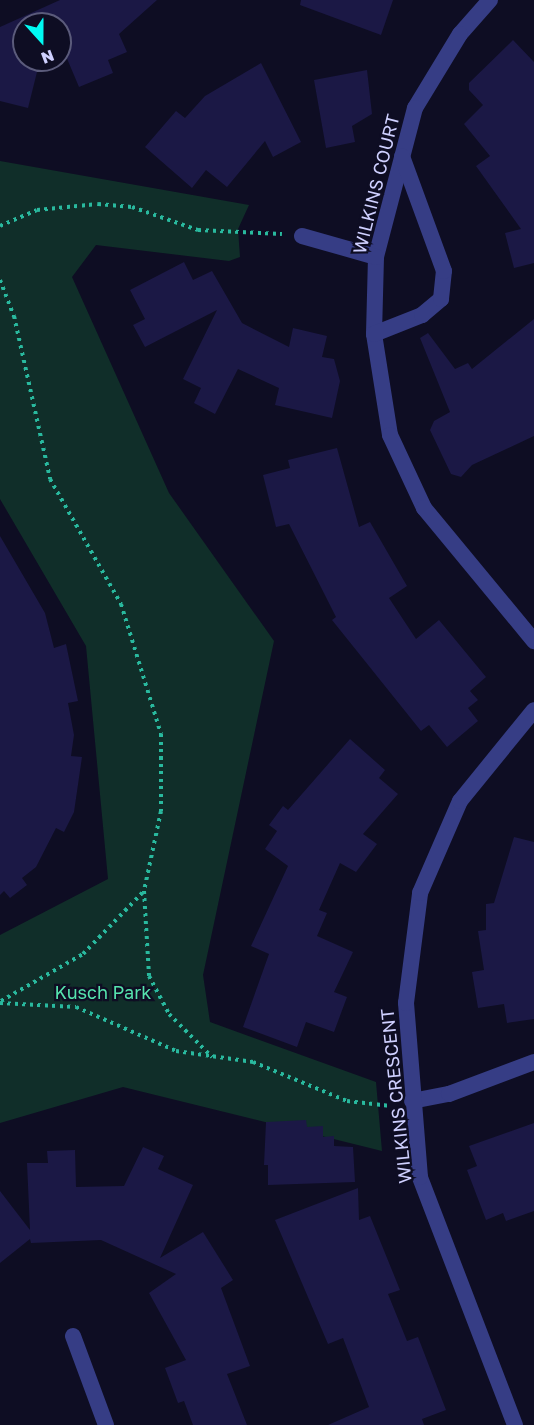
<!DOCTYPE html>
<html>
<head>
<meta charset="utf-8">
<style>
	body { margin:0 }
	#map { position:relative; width:534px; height:1425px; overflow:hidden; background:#0e0d23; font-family:"Golos Text",sans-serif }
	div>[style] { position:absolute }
	.green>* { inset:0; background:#102e29 }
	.building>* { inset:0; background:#1b1845 }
	.path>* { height:4px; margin-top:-2px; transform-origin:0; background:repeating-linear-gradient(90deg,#29b99e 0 3px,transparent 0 7.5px) }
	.minor>* { height:16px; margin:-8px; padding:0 8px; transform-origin:8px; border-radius:8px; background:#363d85 }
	span { translate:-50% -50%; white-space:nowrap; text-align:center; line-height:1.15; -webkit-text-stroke:4.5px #0e0d23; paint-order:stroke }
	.street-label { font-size:18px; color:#cfd0ff }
	.park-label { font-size:18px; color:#56e4ae }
	.north { position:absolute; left:12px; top:12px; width:60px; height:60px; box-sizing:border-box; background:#0e0d23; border:2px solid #5b5b7b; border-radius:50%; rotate:159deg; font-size:16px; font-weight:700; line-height:24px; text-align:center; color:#cfd0ff }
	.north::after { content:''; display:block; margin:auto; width:21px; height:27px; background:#00faf3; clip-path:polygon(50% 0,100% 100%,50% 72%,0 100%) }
</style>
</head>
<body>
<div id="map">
	<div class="green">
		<i style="clip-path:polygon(0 161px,249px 205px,238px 229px,240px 257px,229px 261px,96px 245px,72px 277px,169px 493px,274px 641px,203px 975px,210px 1022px,376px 1082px,382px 1151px,123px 1087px,0 1123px,0 935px,108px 879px,86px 646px,0 499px)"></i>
	</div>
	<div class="building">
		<i style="clip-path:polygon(60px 0,157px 0,119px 34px,127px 52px,108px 60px,113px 73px,79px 87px,60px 42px,60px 24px,50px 19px,49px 24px,24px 24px,24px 60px,40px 60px,28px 108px,0 101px,0 27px)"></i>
		<i style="clip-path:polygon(301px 0,393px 0,381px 35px,300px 5px)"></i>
		<i style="clip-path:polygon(513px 40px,534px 62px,534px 263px,514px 268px,505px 233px,521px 229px,476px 166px,490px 156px,464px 124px,483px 105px,469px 90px,469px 83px)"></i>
		<i style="clip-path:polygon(261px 63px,301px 142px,273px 157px,265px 141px,227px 187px,206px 170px,192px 188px,145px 147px,176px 111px,185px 118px,205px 96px)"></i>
		<i style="clip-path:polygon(367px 70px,372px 114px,352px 126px,355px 142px,326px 148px,314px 80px)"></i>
		<i style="clip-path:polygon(184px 262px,193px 280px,212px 271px,242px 323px,289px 347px,293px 328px,327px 336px,322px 357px,334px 359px,340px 381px,332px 418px,275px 405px,279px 388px,238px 369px,215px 414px,194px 403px,201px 388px,183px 379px,217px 310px,145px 347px,133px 325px,145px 319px,130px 290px)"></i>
		<i style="clip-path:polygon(534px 319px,534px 436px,472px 465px,461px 477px,451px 474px,430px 430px,434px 421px,450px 412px,420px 338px,428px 333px,455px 369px,468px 363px,472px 369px)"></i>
		<i style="clip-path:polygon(337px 448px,359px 527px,370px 522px,407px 586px,389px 598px,416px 639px,439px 620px,486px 677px,470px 691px,478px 700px,468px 708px,478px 721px,447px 747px,429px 725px,421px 731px,332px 620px,336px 617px,289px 524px,276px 527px,263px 475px,290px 468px,288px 460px)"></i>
		<i style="clip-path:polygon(0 536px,45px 613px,54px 648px,66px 644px,78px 701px,68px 703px,74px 735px,71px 756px,82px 757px,74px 812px,64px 832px,56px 828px,36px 867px,22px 878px,27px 885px,10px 898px,4px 891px,0 895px)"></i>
		<i style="clip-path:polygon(350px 739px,385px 770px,379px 778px,398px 794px,363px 834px,377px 844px,356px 872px,340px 863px,319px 910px,327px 913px,317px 936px,353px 952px,334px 992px,347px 997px,334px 1032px,306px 1022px,297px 1047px,243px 1027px,269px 954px,251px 946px,288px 866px,265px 849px,277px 831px,269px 825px,283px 806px,288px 810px)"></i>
		<i style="clip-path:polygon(514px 837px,534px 842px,534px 1019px,507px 1023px,504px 1004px,478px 1008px,472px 972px,484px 970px,478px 931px,486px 930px,486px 904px,494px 903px)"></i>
		<i style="clip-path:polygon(306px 1120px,307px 1127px,323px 1126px,323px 1137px,334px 1136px,334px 1146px,353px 1147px,355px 1182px,268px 1185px,268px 1165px,264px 1165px,266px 1122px)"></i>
		<i style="clip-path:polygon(534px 1123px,534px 1211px,506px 1221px,503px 1213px,486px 1220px,467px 1170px,477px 1166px,469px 1146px)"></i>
		<i style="clip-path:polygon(143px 1147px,164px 1156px,158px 1169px,193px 1185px,160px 1258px,203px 1232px,233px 1280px,221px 1288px,250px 1366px,227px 1374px,247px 1425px,193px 1425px,184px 1401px,178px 1403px,165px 1368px,186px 1360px,149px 1293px,176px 1274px,101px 1240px,31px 1243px,30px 1239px,0 1263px,0 1191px,30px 1230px,27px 1163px,48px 1163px,47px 1151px,75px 1150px,76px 1187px,124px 1186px)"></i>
		<i style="clip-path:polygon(358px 1188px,359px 1220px,370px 1216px,400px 1290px,388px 1294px,407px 1341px,418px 1337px,446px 1410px,422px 1419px,424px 1425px,328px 1425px,369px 1407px,343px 1338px,328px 1344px,275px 1220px)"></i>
	</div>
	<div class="path">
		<i style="left:0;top:226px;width:40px;rotate:-23.4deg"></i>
		<i style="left:37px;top:210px;width:61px;rotate:-5.6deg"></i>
		<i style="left:98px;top:204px;width:34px;rotate:5deg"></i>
		<i style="left:132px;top:207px;width:70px;rotate:19.2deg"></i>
		<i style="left:198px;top:230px;width:84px;rotate:2.7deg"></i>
		<i style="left:0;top:280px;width:39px;rotate:69deg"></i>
		<i style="left:14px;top:316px;width:167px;rotate:77.5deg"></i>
		<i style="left:50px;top:479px;width:144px;rotate:60.4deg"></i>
		<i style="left:121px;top:604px;width:136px;rotate:72.9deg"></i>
		<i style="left:161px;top:734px;width:77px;rotate:90deg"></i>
		<i style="left:161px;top:811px;width:82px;rotate:102deg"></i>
		<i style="left:144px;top:891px;width:85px;rotate:86.6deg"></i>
		<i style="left:149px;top:976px;width:43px;rotate:62.2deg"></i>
		<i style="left:169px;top:1014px;width:61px;rotate:45deg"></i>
		<i style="left:1px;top:1001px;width:95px;rotate:-29.8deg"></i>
		<i style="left:83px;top:954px;width:86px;rotate:-45.9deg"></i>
		<i style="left:0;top:1003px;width:76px;rotate:3deg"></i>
		<i style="left:76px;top:1007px;width:109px;rotate:23.7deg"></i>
		<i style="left:176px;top:1051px;width:78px;rotate:8.1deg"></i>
		<i style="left:253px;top:1062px;width:102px;rotate:22.5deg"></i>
		<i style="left:347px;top:1101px;width:44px;rotate:6.5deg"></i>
	</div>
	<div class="minor">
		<i style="left:490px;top:0;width:45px;rotate:131.4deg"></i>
		<i style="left:460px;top:34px;width:87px;rotate:121.3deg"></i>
		<i style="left:415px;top:108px;width:154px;rotate:104.7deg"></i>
		<i style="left:376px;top:257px;width:77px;rotate:91.5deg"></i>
		<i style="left:374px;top:334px;width:102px;rotate:81deg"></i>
		<i style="left:390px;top:435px;width:81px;rotate:65deg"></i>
		<i style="left:424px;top:508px;width:173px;rotate:50.4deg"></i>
		<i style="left:302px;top:236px;width:77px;rotate:15.8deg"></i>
		<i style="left:374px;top:334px;width:52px;rotate:-21.6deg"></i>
		<i style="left:422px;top:315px;width:25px;rotate:-40deg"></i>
		<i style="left:441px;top:299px;width:28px;rotate:-84deg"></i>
		<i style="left:444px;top:271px;width:122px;rotate:-110.1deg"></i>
		<i style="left:412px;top:1101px;width:38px;rotate:-11deg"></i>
		<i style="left:449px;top:1094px;width:91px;rotate:-20.6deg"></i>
		<i style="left:73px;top:1336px;width:95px;rotate:69.7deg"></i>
		<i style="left:515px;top:1425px;width:266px;rotate:-111deg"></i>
		<i style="left:420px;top:1177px;width:175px;rotate:-94.6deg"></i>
		<i style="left:406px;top:1003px;width:111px;rotate:-82.7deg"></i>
		<i style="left:420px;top:893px;width:100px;rotate:-66.5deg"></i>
		<i style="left:460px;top:801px;width:117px;rotate:-50.9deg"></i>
	</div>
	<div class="street-label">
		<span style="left:376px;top:184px;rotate:-76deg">WILKINS COURT</span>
		<span style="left:396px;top:1096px;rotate:-96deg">WILKINS CRESCENT</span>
	</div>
	<div class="park-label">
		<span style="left:103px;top:992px">Kusch Park</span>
	</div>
	<div class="north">N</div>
</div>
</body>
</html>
